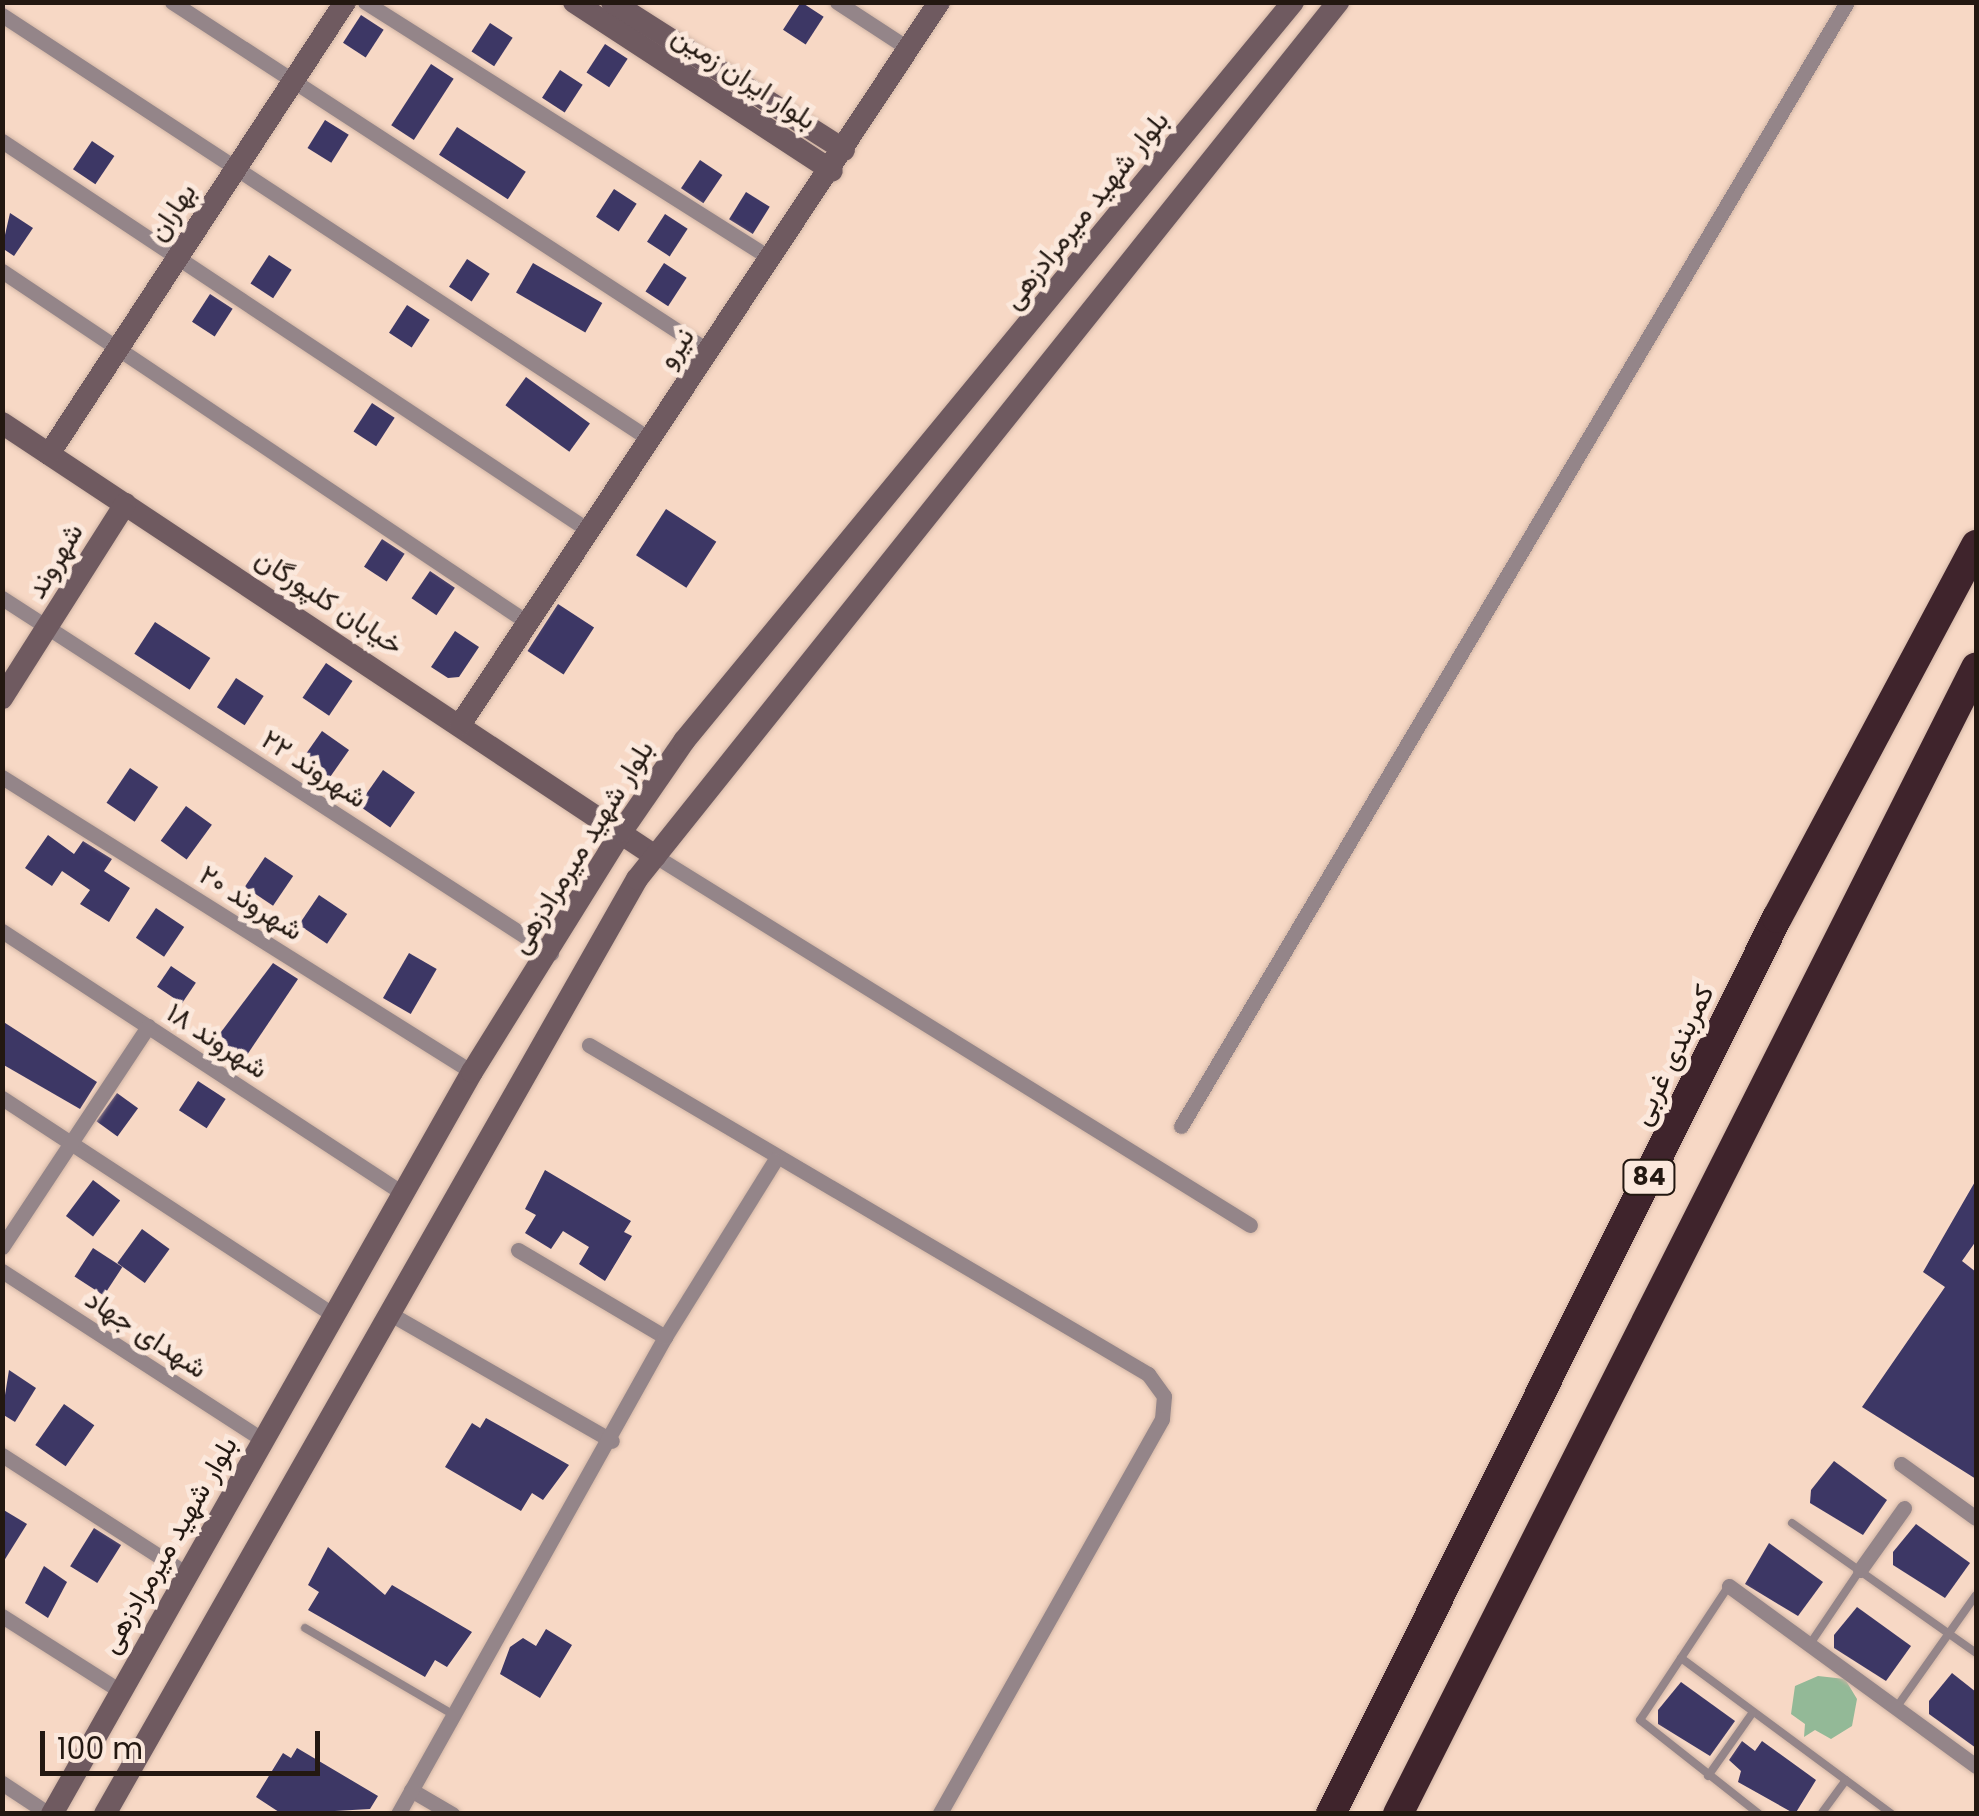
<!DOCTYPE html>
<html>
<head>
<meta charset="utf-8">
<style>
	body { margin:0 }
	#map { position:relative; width:1979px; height:1816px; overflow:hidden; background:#f7d8c5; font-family:Poppins,Vazirmatn,sans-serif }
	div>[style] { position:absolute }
	.green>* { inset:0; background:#93b997 }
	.building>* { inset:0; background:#3d3765; transform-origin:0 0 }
	.roads { filter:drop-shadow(0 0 2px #d1b5a5) drop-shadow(0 0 2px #d1b5a5) }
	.lane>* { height:8px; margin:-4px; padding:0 4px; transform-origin:4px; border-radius:4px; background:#948589 }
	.street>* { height:15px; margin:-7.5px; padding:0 7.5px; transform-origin:7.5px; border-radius:7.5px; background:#948589 }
	.secondary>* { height:22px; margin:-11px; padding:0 11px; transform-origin:11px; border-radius:11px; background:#6f5a60 }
	.highway>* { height:30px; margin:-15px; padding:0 15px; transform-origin:15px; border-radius:15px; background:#3f242c }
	span { translate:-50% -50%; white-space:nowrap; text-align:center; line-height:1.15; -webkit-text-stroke:10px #fbe8dc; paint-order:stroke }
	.shield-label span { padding:2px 8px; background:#fbe8dc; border:2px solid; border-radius:8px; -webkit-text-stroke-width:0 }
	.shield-label { font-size:25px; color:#231811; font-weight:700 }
	.street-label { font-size:28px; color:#231811 }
	.frame { position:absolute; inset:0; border:5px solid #231811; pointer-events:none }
	.scale { position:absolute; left:40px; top:1731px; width:280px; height:45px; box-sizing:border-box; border:5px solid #231811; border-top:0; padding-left:12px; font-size:30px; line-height:35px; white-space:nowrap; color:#231811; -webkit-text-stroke:8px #fbe8dc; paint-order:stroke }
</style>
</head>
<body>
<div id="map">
	<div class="green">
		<i style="clip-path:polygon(1818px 1676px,1845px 1679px,1857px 1699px,1852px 1726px,1831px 1739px,1815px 1730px,1804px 1737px,1805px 1724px,1791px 1714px,1795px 1686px)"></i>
	</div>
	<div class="building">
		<i style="left:801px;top:2px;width:27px;height:33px;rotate:33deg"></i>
		<i style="left:361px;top:15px;width:27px;height:33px;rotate:33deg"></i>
		<i style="left:490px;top:23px;width:27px;height:34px;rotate:33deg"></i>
		<i style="left:605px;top:44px;width:27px;height:34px;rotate:33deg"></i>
		<i style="left:431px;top:64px;width:27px;height:73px;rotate:33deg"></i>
		<i style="left:560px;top:70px;width:27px;height:33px;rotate:33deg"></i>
		<i style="left:325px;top:120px;width:28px;height:33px;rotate:32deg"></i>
		<i style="left:457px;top:127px;width:82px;height:33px;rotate:33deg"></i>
		<i style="left:92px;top:141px;width:27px;height:34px;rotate:34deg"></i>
		<i style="left:700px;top:160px;width:27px;height:34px;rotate:34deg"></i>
		<i style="left:614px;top:189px;width:27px;height:33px;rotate:33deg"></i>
		<i style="left:746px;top:192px;width:28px;height:32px;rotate:32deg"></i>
		<i style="clip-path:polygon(10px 213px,33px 228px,14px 256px,2px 248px)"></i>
		<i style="left:665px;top:214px;width:27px;height:33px;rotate:33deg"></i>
		<i style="left:269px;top:255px;width:27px;height:34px;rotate:33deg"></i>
		<i style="left:467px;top:259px;width:27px;height:33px;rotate:33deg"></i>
		<i style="left:533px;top:263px;width:80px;height:34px;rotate:30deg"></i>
		<i style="left:664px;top:263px;width:27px;height:34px;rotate:33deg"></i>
		<i style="left:210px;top:294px;width:27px;height:33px;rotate:33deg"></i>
		<i style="left:407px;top:305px;width:27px;height:33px;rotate:33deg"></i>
		<i style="left:526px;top:377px;width:79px;height:35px;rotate:36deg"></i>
		<i style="left:372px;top:403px;width:27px;height:34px;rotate:33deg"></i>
		<i style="left:666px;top:509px;width:60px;height:55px;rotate:33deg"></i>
		<i style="left:382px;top:539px;width:27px;height:33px;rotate:33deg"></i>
		<i style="left:430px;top:571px;width:30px;height:33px;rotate:34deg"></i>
		<i style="left:558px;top:604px;width:43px;height:56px;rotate:33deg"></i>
		<i style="left:155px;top:622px;width:66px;height:38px;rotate:33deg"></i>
		<i style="clip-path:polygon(455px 631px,479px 647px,459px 677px,448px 678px,431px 667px)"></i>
		<i style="left:326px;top:663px;width:32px;height:42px;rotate:34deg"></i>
		<i style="left:236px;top:678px;width:33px;height:35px;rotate:33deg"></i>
		<i style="left:322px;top:731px;width:33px;height:40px;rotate:35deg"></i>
		<i style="left:130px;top:768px;width:34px;height:42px;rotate:34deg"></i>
		<i style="left:383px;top:770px;width:39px;height:43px;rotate:35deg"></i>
		<i style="left:186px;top:806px;width:32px;height:43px;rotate:36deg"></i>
		<i style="clip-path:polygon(48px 835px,74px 854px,83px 841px,112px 859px,104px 871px,130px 888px,109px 922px,80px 904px,90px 890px,62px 871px,52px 886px,25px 868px)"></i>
		<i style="left:265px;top:857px;width:34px;height:36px;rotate:34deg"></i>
		<i style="left:319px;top:895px;width:34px;height:36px;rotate:34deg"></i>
		<i style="left:156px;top:908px;width:34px;height:36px;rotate:34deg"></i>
		<i style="left:409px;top:953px;width:32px;height:52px;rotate:30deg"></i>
		<i style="clip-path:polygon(273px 963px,298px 979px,243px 1061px,215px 1040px)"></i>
		<i style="left:171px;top:966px;width:30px;height:25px;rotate:34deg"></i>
		<i style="clip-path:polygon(2px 1021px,97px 1082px,80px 1109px,2px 1064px)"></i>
		<i style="left:198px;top:1081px;width:33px;height:35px;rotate:33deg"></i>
		<i style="left:117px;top:1093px;width:26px;height:35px;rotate:36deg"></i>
		<i style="clip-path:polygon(545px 1170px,631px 1221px,624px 1232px,632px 1236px,605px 1281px,579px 1264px,589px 1247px,563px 1231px,551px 1249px,525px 1233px,536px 1215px,525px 1209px)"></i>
		<i style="left:93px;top:1180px;width:34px;height:45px;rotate:37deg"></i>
		<i style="clip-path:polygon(1976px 1180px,1976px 1241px,1962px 1261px,1976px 1272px,1976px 1479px,1862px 1407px,1945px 1287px,1923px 1272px)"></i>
		<i style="left:142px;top:1229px;width:34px;height:42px;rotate:36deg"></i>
		<i style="left:93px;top:1248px;width:35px;height:34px;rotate:33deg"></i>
		<i style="clip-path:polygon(9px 1370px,36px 1388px,15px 1422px,2px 1414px)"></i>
		<i style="left:64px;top:1404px;width:37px;height:50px;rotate:35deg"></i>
		<i style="clip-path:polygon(486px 1418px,569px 1465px,543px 1500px,532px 1493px,521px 1511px,445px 1467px,472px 1423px,480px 1428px)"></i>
		<i style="clip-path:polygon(1834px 1461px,1887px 1500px,1863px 1535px,1810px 1503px,1811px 1490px)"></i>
		<i style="clip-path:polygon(2px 1509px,27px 1524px,2px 1564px)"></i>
		<i style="clip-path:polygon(1916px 1524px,1970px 1563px,1945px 1598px,1893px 1565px,1893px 1552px)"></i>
		<i style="left:94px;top:1528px;width:32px;height:45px;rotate:32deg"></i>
		<i style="clip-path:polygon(1769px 1543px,1823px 1582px,1798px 1616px,1745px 1584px)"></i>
		<i style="clip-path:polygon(328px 1547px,385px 1595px,392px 1585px,472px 1632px,447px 1667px,435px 1660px,425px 1677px,308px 1610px,319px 1592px,308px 1585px)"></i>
		<i style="clip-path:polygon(44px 1566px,67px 1582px,48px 1618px,25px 1603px)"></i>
		<i style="clip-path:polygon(1857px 1607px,1911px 1646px,1886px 1681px,1834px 1648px,1834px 1635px)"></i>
		<i style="clip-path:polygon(546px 1629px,572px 1645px,540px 1698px,500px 1674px,510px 1647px,523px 1638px,536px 1646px)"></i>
		<i style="clip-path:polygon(1952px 1673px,1976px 1692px,1976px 1748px,1929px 1714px,1929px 1701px)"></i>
		<i style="clip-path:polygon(1681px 1682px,1735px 1721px,1710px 1756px,1658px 1724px,1658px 1710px)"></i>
		<i style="clip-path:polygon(1742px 1741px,1755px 1751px,1762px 1741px,1816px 1780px,1795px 1814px,1738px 1782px,1741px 1771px,1729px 1760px)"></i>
		<i style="clip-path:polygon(297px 1748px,378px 1796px,370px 1809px,282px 1814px,256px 1797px,283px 1753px,291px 1758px)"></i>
	</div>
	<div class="roads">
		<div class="lane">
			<i style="left:1792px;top:1523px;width:225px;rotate:35.2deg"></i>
			<i style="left:1728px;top:1587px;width:159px;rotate:123.5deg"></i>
			<i style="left:1640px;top:1720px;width:152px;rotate:38.3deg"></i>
			<i style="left:305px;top:1628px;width:170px;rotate:30.3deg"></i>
			<i style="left:1810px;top:1644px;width:89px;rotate:-56deg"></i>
			<i style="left:1681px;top:1658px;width:262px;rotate:36.5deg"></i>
			<i style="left:1896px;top:1708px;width:138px;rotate:-54.7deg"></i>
			<i style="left:1708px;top:1776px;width:78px;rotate:-54.9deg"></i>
			<i style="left:1821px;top:1814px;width:42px;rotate:-53.7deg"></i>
		</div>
		<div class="street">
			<i style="left:172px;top:2px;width:642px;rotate:33.05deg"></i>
			<i style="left:365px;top:2px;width:481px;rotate:32.3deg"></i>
			<i style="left:837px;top:2px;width:86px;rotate:33.1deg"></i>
			<i style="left:2px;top:15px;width:776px;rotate:33.22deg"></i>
			<i style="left:2px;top:141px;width:703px;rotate:33.58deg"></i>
			<i style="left:2px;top:271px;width:632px;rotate:33.77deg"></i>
			<i style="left:2px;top:598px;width:654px;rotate:32.89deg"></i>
			<i style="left:2px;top:777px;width:555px;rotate:32.11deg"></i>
			<i style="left:655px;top:856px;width:700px;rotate:31.81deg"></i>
			<i style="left:2px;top:931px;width:479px;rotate:33.2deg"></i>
			<i style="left:589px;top:1045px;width:649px;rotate:30.48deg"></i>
			<i style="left:1148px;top:1374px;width:27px;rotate:54deg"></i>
			<i style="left:1164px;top:1396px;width:23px;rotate:95deg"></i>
			<i style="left:1162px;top:1419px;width:454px;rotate:119.4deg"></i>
			<i style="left:2px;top:1098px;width:397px;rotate:33.2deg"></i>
			<i style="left:1181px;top:1126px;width:1306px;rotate:-59.35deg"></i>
			<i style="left:2px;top:1247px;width:265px;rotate:-56.5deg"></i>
			<i style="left:518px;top:1250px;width:171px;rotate:30.6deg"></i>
			<i style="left:2px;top:1271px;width:311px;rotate:32.9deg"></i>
			<i style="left:387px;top:1312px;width:259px;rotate:29.8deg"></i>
			<i style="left:2px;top:1455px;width:220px;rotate:32.8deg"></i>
			<i style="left:1901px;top:1464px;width:92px;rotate:35.8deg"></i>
			<i style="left:1860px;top:1570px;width:76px;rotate:-54.6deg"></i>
			<i style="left:1729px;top:1586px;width:306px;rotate:36.1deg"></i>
			<i style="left:2px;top:1616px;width:140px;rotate:32.4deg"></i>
			<i style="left:2px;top:1783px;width:56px;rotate:33.4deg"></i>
			<i style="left:411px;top:1790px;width:48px;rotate:30.3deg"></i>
			<i style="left:398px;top:1814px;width:547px;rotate:-60.76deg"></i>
			<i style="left:665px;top:1337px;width:208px;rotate:-58.1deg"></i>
		</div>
		<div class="secondary">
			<i style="left:574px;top:2px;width:308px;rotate:33.2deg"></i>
			<i style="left:612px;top:2px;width:275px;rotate:32.5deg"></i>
			<i style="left:2px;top:423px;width:784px;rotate:33.55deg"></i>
			<i style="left:49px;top:454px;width:540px;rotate:-56.78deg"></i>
			<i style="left:2px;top:698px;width:230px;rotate:-57.6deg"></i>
			<i style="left:460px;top:725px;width:867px;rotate:-56.47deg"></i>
			<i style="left:52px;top:1814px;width:853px;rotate:-60.49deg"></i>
			<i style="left:472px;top:1072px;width:284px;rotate:-58.1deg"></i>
			<i style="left:622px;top:831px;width:109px;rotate:-55.4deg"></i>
			<i style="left:684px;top:741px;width:958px;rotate:-50.51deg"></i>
			<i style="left:105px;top:1814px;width:1076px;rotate:-60.36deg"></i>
			<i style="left:637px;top:879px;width:1123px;rotate:-51.36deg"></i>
		</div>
		<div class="highway">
			<i style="left:1331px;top:1814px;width:1001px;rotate:-63.54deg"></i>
			<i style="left:1777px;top:918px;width:423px;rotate:-61.9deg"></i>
			<i style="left:1398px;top:1814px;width:1284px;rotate:-63.24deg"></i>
		</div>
	</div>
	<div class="shield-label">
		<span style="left:1649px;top:1177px">84</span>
	</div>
	<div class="street-label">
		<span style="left:744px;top:78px;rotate:33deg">بلوار ایران زمین</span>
		<span style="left:1086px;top:210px;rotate:-51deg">بلوار شهید میرمرادزهی</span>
		<span style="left:172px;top:212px;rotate:-56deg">بهاران</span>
		<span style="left:676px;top:348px;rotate:-56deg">نیرو</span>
		<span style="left:55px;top:561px;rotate:-59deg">شهروند</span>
		<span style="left:329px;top:602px;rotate:33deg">خیابان کلپورگان</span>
		<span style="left:314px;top:769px;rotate:33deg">شهروند ۲۲</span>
		<span style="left:582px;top:847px;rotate:-58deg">بلوار شهید میرمرادزهی</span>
		<span style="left:251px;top:903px;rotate:32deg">شهروند ۲۰</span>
		<span style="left:217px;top:1041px;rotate:33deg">شهروند ۱۸</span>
		<span style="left:1673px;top:1055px;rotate:-64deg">کمربندی غربی</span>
		<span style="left:146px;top:1334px;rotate:33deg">شهدای جهاد</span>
		<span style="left:169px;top:1545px;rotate:-60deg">بلوار شهید میرمرادزهی</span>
	</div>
	<div class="frame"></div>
	<div class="scale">100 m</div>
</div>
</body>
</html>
